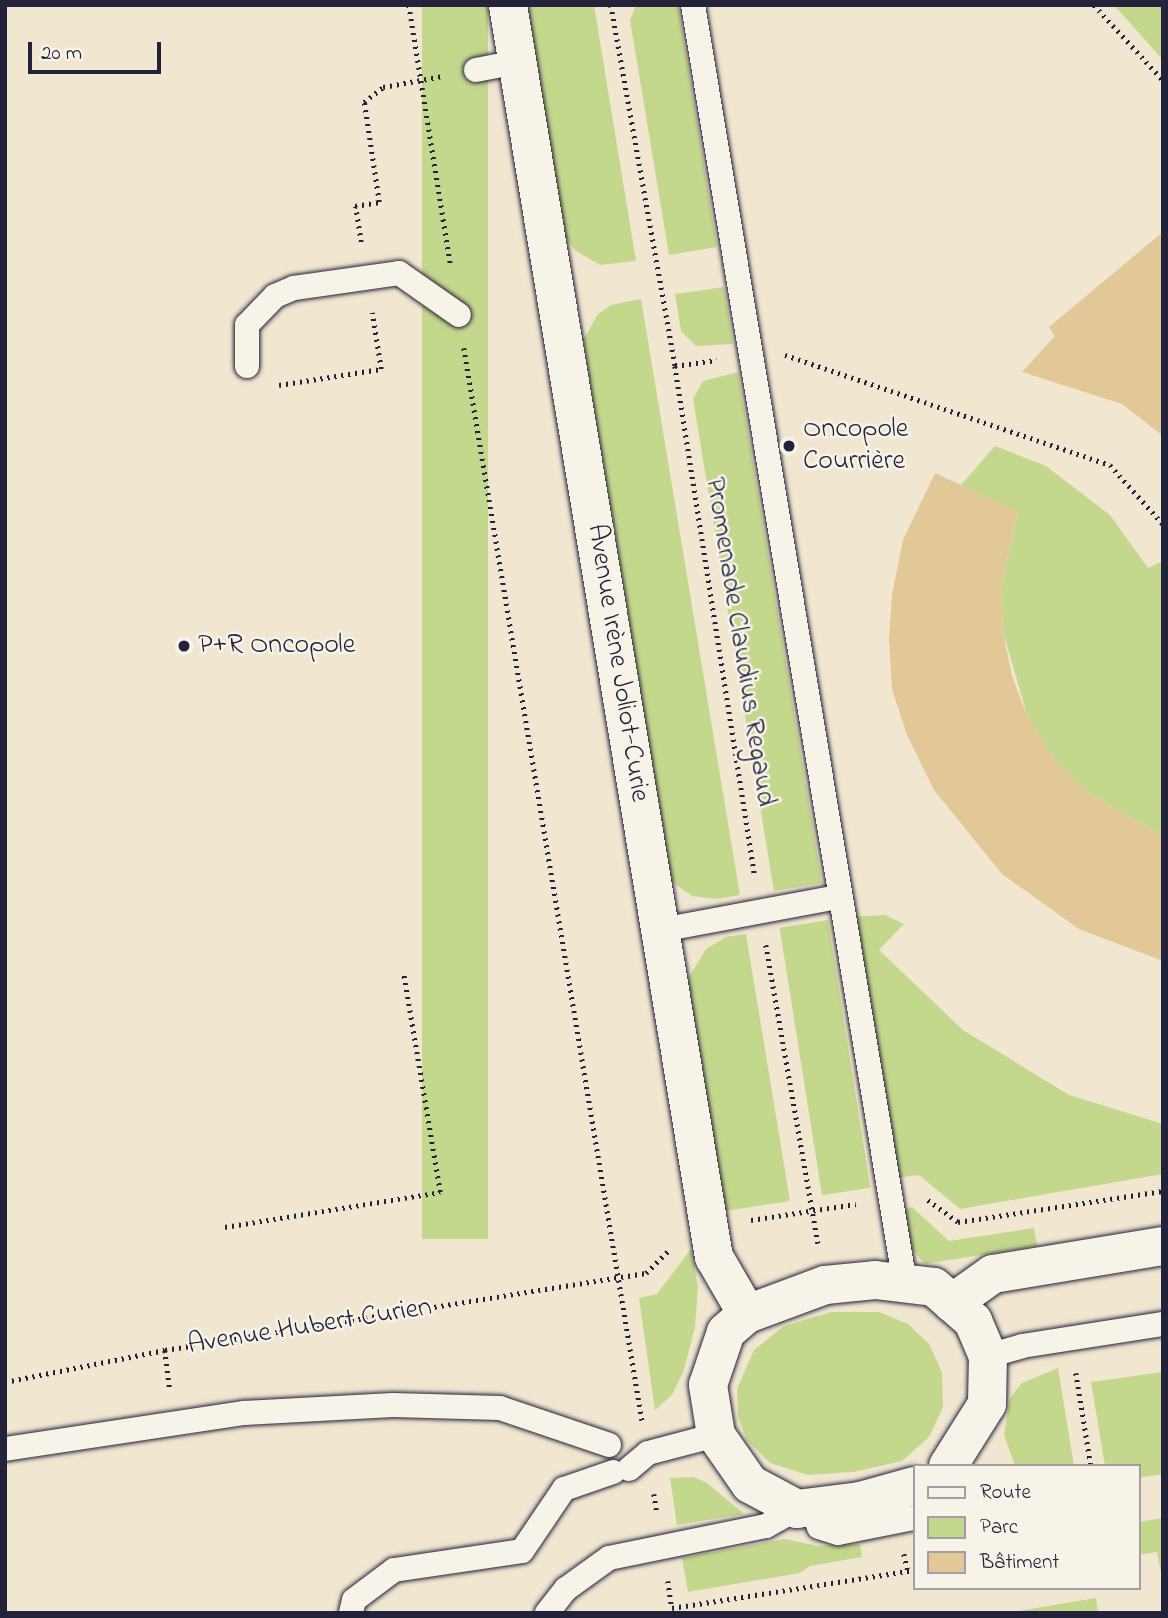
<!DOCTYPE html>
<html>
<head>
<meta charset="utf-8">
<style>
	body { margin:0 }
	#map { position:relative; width:1168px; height:1618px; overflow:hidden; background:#f7f3e8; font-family:"Indie Flower",sans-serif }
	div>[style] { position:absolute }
	.built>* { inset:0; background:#f1e6d0 }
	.green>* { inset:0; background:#c4d88d; transform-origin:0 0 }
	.building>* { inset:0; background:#e2c797 }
	.path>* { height:4.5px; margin-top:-2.25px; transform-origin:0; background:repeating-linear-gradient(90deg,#22223b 0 2px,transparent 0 7px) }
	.roads { filter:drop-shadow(0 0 2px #22223b) drop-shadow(0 0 2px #22223b) }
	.service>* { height:24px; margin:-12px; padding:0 12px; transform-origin:12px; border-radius:12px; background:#f7f3e8 }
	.minor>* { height:38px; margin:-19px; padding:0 19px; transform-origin:19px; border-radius:19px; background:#f7f3e8 }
	.dots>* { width:19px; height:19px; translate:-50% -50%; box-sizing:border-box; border:4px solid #f7f3e8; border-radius:50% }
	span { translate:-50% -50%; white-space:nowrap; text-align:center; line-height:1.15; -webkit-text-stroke:5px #f7f3e8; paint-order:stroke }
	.poi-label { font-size:28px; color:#22223b }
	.left { translate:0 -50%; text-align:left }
	.street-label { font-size:28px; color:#22223b }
	.frame { position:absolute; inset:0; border:7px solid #22223b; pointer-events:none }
	.legend { position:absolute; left:913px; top:1464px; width:228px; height:126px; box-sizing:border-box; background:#f7f3e8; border:2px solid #a29fa3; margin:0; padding:9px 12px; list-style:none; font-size:21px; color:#22223b }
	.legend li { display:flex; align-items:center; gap:14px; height:35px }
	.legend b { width:35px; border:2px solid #a29fa3 }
	.scale { position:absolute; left:28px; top:42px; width:133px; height:32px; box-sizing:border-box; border:4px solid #22223b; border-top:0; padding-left:9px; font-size:21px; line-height:24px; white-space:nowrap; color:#22223b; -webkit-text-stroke:5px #f7f3e8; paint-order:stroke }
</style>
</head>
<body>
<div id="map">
	<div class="built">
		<i style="clip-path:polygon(evenodd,5px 5px,1163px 5px,1163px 1613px,5px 1613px,5px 5px,914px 1466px,1138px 1466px,1138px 1588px,914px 1588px,914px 1466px)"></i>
	</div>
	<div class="green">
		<i style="left:422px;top:5px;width:66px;height:1234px"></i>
		<i style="clip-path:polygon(527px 5px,594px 5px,636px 261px,600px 265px,576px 251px,565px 238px)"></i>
		<i style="clip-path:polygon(636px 5px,678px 5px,717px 247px,669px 255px,630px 20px)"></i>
		<i style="clip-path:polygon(1114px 5px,1163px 5px,1163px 60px)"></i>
		<i style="clip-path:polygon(724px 287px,733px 344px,696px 346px,681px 331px,675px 294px)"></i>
		<i style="clip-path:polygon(641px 299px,740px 895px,717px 899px,692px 896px,671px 881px,583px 340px,598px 314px,611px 305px)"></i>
		<i style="clip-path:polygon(738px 372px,822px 883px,774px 891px,693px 399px,703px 381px)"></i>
		<i style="clip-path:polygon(995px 446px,1046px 466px,1110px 515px,1148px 568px,1163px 561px,1163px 836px,1087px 792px,1055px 760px,1028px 718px,1003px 632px,1001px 589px,1018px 512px,961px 485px)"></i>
		<i style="clip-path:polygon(885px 915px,904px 924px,879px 950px,963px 1030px,1069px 1095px,1163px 1124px,1163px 1174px,960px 1209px,919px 1175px,896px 1178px,853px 917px)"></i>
		<i style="left:828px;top:920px;width:271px;height:49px;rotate:81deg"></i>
		<i style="clip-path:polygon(746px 934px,790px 1201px,725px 1211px,687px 980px,706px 949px,726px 937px)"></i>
		<i style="clip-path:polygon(912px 1207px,949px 1241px,1034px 1228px,1037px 1246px,925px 1264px,911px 1248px,903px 1210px)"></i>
		<i style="clip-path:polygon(691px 1249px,698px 1287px,695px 1327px,684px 1370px,672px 1395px,655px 1410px,639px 1298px,657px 1294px)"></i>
		<i style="clip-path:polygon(831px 1312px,879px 1312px,908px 1324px,929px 1344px,942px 1372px,943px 1407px,929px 1437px,902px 1461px,853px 1472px,808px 1475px,770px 1463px,747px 1440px,738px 1417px,737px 1389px,754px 1350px,784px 1326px)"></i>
		<i style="clip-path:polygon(1058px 1368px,1074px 1466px,1015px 1466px,1004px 1435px,1010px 1398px,1022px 1383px)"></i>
		<i style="clip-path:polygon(1163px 1372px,1163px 1474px,1138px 1478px,1138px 1466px,1105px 1466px,1091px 1382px)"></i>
		<i style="clip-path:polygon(694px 1477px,707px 1483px,744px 1514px,677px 1525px,670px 1478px)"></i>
		<i style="clip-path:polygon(1163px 1518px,1163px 1583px,1157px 1552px,1138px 1555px,1138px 1522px)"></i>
		<i style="clip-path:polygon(785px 1539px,818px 1546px,860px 1544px,862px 1557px,810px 1566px,800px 1573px,688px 1592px,682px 1558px)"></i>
		<i style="clip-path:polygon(1096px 1598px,1098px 1613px,1007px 1613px)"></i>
	</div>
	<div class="building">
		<i style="clip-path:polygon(1163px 232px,1163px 436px,1122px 404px,1022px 372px,1055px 336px,1049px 327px)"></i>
		<i style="clip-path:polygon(935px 473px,1018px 511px,1001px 589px,1003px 632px,1012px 676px,1028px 718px,1055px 760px,1087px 792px,1163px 836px,1163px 961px,1079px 929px,1002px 874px,934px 790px,907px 735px,892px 689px,889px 639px,892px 595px,903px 540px)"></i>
	</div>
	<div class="path">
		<i style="left:409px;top:5px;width:265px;rotate:80.9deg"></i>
		<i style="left:611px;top:5px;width:367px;rotate:79.9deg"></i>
		<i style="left:675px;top:366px;width:517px;rotate:81.1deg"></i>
		<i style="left:1094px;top:5px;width:102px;rotate:47.4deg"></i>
		<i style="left:361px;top:242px;width:36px;rotate:-99deg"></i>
		<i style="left:355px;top:206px;width:24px;rotate:-9deg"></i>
		<i style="left:379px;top:202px;width:101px;rotate:-98.5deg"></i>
		<i style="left:364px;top:102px;width:24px;rotate:-38deg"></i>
		<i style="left:383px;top:87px;width:61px;rotate:-10.4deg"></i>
		<i style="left:464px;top:348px;width:1087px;rotate:80.57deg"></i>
		<i style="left:785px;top:355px;width:343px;rotate:18.7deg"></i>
		<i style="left:1110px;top:465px;width:79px;rotate:48.1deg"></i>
		<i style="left:675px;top:366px;width:42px;rotate:-8.1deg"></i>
		<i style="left:279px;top:385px;width:103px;rotate:-8.9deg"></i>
		<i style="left:381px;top:369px;width:57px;rotate:-99.1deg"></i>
		<i style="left:766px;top:945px;width:303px;rotate:80.1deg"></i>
		<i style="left:928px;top:1200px;width:37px;rotate:36deg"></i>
		<i style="left:958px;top:1222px;width:207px;rotate:-8.6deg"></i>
		<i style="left:751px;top:1220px;width:106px;rotate:-8.7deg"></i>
		<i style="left:225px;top:1227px;width:218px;rotate:-9.2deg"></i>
		<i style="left:440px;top:1192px;width:223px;rotate:-99.5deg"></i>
		<i style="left:165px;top:1350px;width:38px;rotate:83deg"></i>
		<i style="left:1076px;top:1373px;width:94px;rotate:80.8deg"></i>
		<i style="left:5px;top:1382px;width:163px;rotate:-11.3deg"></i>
		<i style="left:165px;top:1350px;width:487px;rotate:-9.1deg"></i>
		<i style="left:646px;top:1273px;width:34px;rotate:-45deg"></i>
		<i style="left:654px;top:1494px;width:20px;rotate:81deg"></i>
		<i style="left:904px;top:1554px;width:17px;rotate:77deg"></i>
		<i style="left:668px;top:1581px;width:27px;rotate:82deg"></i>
		<i style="left:672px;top:1608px;width:245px;rotate:-8.9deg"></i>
	</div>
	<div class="roads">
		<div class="service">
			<i style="left:693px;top:5px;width:1296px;rotate:80.59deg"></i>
			<i style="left:476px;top:70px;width:42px;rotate:-11deg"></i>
			<i style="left:247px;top:366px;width:41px;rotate:-90deg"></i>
			<i style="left:247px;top:325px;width:40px;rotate:-46deg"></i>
			<i style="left:275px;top:296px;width:21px;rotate:-23deg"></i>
			<i style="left:294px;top:288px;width:106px;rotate:-8.1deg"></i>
			<i style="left:399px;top:273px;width:73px;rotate:35deg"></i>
			<i style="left:661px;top:930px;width:180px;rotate:-10.6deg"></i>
			<i style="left:988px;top:1356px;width:35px;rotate:-16deg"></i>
			<i style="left:1022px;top:1346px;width:143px;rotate:-8.9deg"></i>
			<i style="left:5px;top:1449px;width:242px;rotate:-8.6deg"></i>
			<i style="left:244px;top:1413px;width:149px;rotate:-3.1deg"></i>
			<i style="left:393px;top:1405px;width:107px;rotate:1.6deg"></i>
			<i style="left:500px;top:1408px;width:115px;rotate:18.7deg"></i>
			<i style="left:629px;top:1469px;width:25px;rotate:-40deg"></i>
			<i style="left:648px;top:1453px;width:70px;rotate:-14.8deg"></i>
			<i style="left:812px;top:1508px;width:20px;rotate:70deg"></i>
			<i style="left:819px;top:1527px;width:20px;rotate:18deg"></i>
			<i style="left:838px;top:1533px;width:77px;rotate:-11.2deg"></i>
			<i style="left:351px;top:1613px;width:13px;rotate:-77deg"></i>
			<i style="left:354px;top:1600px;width:50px;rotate:-36.9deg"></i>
			<i style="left:394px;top:1570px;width:129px;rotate:-8.4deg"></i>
			<i style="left:522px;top:1551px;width:75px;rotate:-55.9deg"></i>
			<i style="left:564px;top:1489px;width:52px;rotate:-19.1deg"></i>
			<i style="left:547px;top:1613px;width:31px;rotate:-52deg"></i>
			<i style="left:566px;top:1589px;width:53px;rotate:-35.8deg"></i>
			<i style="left:609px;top:1558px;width:160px;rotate:-11.5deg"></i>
			<i style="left:766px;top:1526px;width:35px;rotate:-29deg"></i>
		</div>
		<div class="minor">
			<i style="left:508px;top:5px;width:1269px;rotate:80.66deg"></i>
			<i style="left:714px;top:1257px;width:66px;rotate:59.9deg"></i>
			<i style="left:952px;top:1303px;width:50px;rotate:-35.3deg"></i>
			<i style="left:993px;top:1274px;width:172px;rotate:-9.4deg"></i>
			<i style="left:914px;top:1486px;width:56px;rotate:164.5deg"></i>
			<i style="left:860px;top:1501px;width:64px;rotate:172.8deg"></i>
			<i style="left:797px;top:1509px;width:53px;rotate:-152deg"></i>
			<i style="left:750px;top:1484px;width:60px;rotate:-124.8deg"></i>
			<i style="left:716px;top:1435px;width:51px;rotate:-99.1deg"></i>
			<i style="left:708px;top:1385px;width:56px;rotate:-71.2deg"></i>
			<i style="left:726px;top:1332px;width:28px;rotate:-41deg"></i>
			<i style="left:747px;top:1314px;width:83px;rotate:-20.4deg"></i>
			<i style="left:825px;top:1285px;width:50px;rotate:-5.7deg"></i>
			<i style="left:875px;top:1280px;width:59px;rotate:6.8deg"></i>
			<i style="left:934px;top:1287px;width:52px;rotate:41.1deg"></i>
			<i style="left:973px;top:1321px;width:38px;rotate:67deg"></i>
			<i style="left:988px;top:1356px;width:48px;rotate:91.2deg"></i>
			<i style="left:987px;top:1404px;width:73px;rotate:122.2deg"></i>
		</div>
	</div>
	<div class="dots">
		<i style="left:789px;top:446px;background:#22223b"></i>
		<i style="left:184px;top:646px;background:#22223b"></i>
	</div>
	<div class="poi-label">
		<span class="left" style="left:803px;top:446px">Oncopole<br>Courrière</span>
		<span class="left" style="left:198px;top:646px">P+R Oncopole</span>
	</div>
	<div class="street-label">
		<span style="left:739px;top:642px;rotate:81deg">Promenade Claudius Regaud</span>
		<span style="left:617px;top:663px;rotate:81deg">Avenue Irène Joliot-Curie</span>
		<span style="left:310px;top:1327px;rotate:-9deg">Avenue Hubert Curien</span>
	</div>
	<div class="frame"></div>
	<ul class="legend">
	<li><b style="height:9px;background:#f7f3e8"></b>Route</li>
	<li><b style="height:19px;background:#c4d88d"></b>Parc</li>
	<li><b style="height:19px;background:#e2c797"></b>Bâtiment</li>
	</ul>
	<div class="scale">20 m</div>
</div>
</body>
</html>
